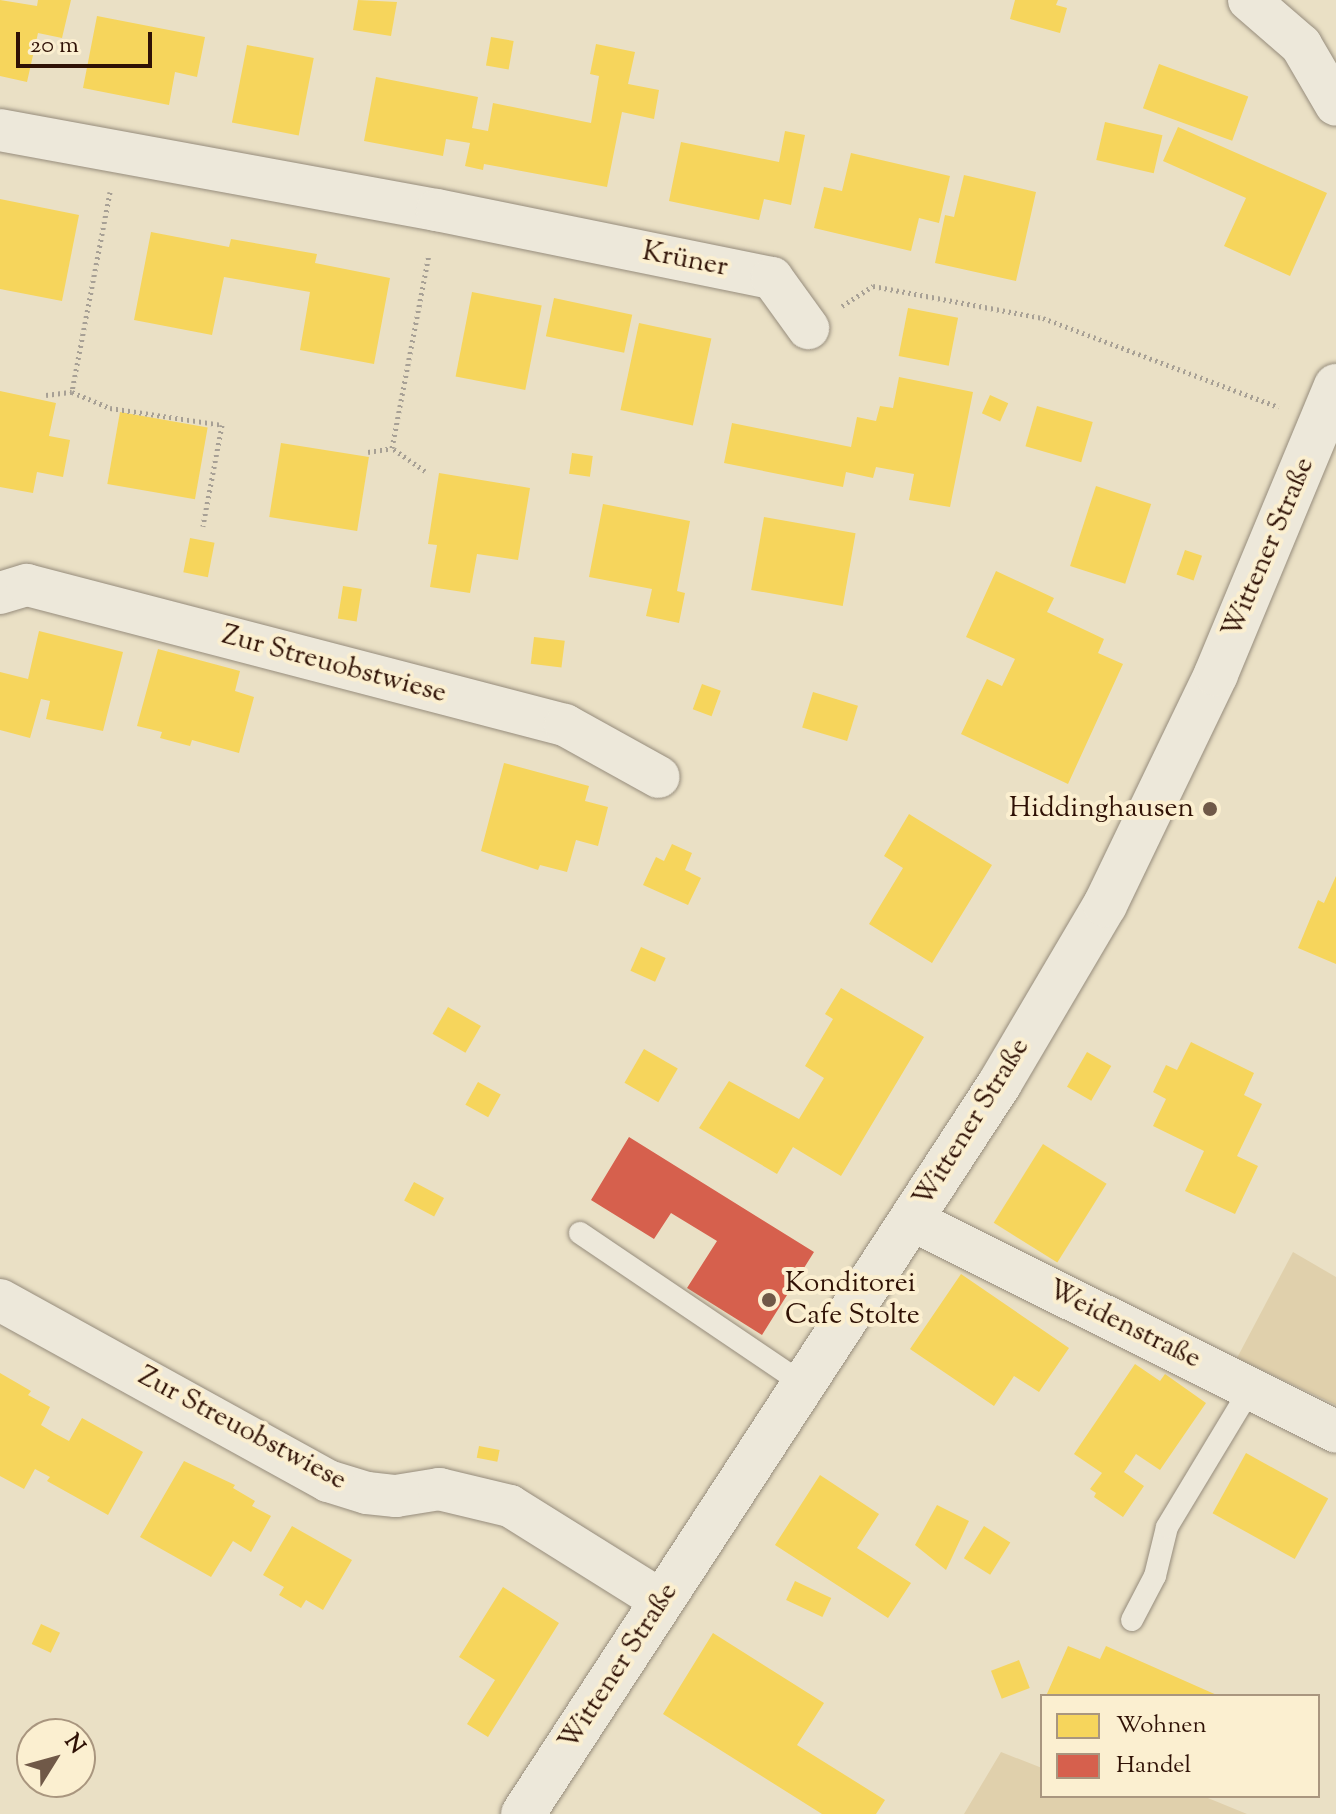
<!DOCTYPE html>
<html>
<head>
<meta charset="utf-8">
<style>
	body { margin:0 }
	#map { position:relative; width:1336px; height:1814px; overflow:hidden; background:#eae0c5; font-family:"Sorts Mill Goudy",serif }
	div>[style] { position:absolute }
	.green>* { inset:0; background:#e0d0ac }
	.homes>* { inset:0; background:#f6d55c; transform-origin:0 0 }
	.shops>* { inset:0; background:#d6604d }
	.path>* { height:5px; margin-top:-2.5px; transform-origin:0; background:repeating-linear-gradient(90deg,#a7a095 0 2px,transparent 0 6px) }
	.roads { filter:drop-shadow(0 0 2px #968c7c) drop-shadow(0 0 2px #968c7c) }
	.lane>* { height:22px; margin:-11px; padding:0 11px; transform-origin:11px; border-radius:11px; background:#ede8da }
	.street>* { height:42px; margin:-21px; padding:0 21px; transform-origin:21px; border-radius:21px; background:#ede8da }
	.secondary>* { height:44px; margin:-22px; padding:0 22px; transform-origin:22px; border-radius:22px; background:#ede8da }
	.dots>* { width:22px; height:22px; translate:-50% -50%; box-sizing:border-box; border:4px solid #fbefd0; border-radius:50% }
	span { translate:-50% -50%; white-space:nowrap; text-align:center; line-height:1.15; -webkit-text-stroke:8px #fbefd0; paint-order:stroke }
	.street-label { font-size:28px; color:#2f1105 }
	.poi-label { font-size:28px; color:#2f1105 }
	.right { translate:-100% -50%; text-align:right }
	.left { translate:0 -50%; text-align:left }
	.legend { position:absolute; left:1040px; top:1694px; width:280px; height:104px; box-sizing:border-box; background:#fbefd0; border:2px solid #a9967f; margin:0; padding:10px 14px; list-style:none; font-size:24px; color:#2f1105 }
	.legend li { display:flex; align-items:center; gap:16px; height:40px }
	.legend b { width:40px; border:2px solid #a9967f }
	.north { position:absolute; left:16px; top:1718px; width:80px; height:80px; box-sizing:border-box; background:#fbefd0; border:2px solid #a9967f; border-radius:50%; rotate:53deg; font-size:22px; font-weight:700; line-height:32px; text-align:center; color:#2f1105 }
	.north::after { content:''; display:block; margin:auto; width:28px; height:36px; background:#705948; clip-path:polygon(50% 0,100% 100%,50% 72%,0 100%) }
	.scale { position:absolute; left:16px; top:32px; width:136px; height:36px; box-sizing:border-box; border:4px solid #2f1105; border-top:0; padding-left:10px; font-size:24px; line-height:28px; white-space:nowrap; color:#2f1105; -webkit-text-stroke:6px #fbefd0; paint-order:stroke }
</style>
</head>
<body>
<div id="map">
	<div class="green">
		<i style="clip-path:polygon(1293px 1252px,1336px 1277px,1336px 1405px,1237px 1358px)"></i>
		<i style="clip-path:polygon(1001px 1752px,1042px 1768px,1042px 1796px,1203px 1796px,1247px 1814px,964px 1814px)"></i>
	</div>
	<div class="homes">
		<i style="clip-path:polygon(0 0,37px 6px,38px 0,71px 0,62px 38px,38px 33px,27px 82px,0 76px)"></i>
		<i style="clip-path:polygon(358px 0,397px 2px,391px 36px,353px 30px)"></i>
		<i style="clip-path:polygon(1015px 0,1058px 0,1056px 5px,1067px 8px,1060px 33px,1010px 19px)"></i>
		<i style="clip-path:polygon(97px 16px,205px 37px,197px 77px,175px 72px,169px 105px,83px 88px)"></i>
		<i style="left:491px;top:37px;width:23px;height:29px;rotate:10deg"></i>
		<i style="clip-path:polygon(596px 44px,635px 52px,628px 84px,659px 90px,654px 119px,622px 112px,607px 187px,484px 164px,483px 170px,465px 166px,470px 143px,446px 139px,443px 156px,364px 141px,376px 77px,478px 97px,472px 128px,488px 131px,493px 103px,591px 123px,599px 76px,590px 74px)"></i>
		<i style="left:247px;top:45px;width:68px;height:79px;rotate:11deg"></i>
		<i style="left:1159px;top:64px;width:95px;height:47px;rotate:20deg"></i>
		<i style="left:1105px;top:122px;width:59px;height:39px;rotate:13deg"></i>
		<i style="clip-path:polygon(1178px 127px,1327px 193px,1290px 276px,1224px 246px,1246px 198px,1163px 161px)"></i>
		<i style="clip-path:polygon(785px 131px,805px 135px,791px 205px,764px 199px,759px 220px,669px 201px,681px 142px,779px 162px)"></i>
		<i style="clip-path:polygon(851px 153px,950px 176px,939px 223px,919px 218px,911px 251px,814px 228px,824px 187px,842px 191px)"></i>
		<i style="clip-path:polygon(964px 175px,1036px 192px,1016px 281px,935px 263px,945px 215px,954px 217px)"></i>
		<i style="clip-path:polygon(0 199px,79px 215px,62px 301px,0 289px)"></i>
		<i style="clip-path:polygon(151px 232px,229px 247px,231px 239px,317px 254px,315px 263px,390px 278px,374px 364px,300px 350px,310px 292px,224px 277px,212px 335px,134px 320px)"></i>
		<i style="left:472px;top:292px;width:71px;height:86px;rotate:11deg"></i>
		<i style="left:554px;top:298px;width:80px;height:39px;rotate:12deg"></i>
		<i style="left:908px;top:308px;width:51px;height:49px;rotate:11deg"></i>
		<i style="left:639px;top:323px;width:74px;height:89px;rotate:12deg"></i>
		<i style="clip-path:polygon(899px 377px,973px 392px,950px 507px,909px 500px,914px 474px,876px 467px,873px 478px,846px 472px,843px 487px,724px 463px,732px 423px,851px 447px,857px 417px,876px 421px,880px 406px,893px 408px)"></i>
		<i style="clip-path:polygon(0 391px,56px 403px,49px 436px,70px 440px,63px 477px,37px 472px,33px 493px,0 487px)"></i>
		<i style="left:990px;top:395px;width:20px;height:20px;rotate:24deg"></i>
		<i style="left:1037px;top:406px;width:58px;height:42px;rotate:16deg"></i>
		<i style="left:120px;top:412px;width:89px;height:73px;rotate:10deg"></i>
		<i style="left:281px;top:443px;width:89px;height:75px;rotate:9deg"></i>
		<i style="left:572px;top:453px;width:21px;height:21px;rotate:8deg"></i>
		<i style="clip-path:polygon(439px 473px,530px 488px,518px 560px,477px 554px,470px 593px,430px 587px,437px 545px,428px 544px)"></i>
		<i style="left:1096px;top:486px;width:58px;height:84px;rotate:18deg"></i>
		<i style="clip-path:polygon(603px 504px,690px 521px,677px 591px,685px 593px,679px 623px,646px 616px,652px 589px,589px 577px)"></i>
		<i style="left:764px;top:517px;width:93px;height:74px;rotate:10deg"></i>
		<i style="left:190px;top:538px;width:25px;height:35px;rotate:11deg"></i>
		<i style="left:1185px;top:550px;width:18px;height:26px;rotate:19deg"></i>
		<i style="clip-path:polygon(996px 571px,1054px 598px,1047px 612px,1104px 639px,1098px 653px,1123px 664px,1068px 784px,961px 734px,987px 679px,1002px 686px,1015px 659px,966px 637px)"></i>
		<i style="left:343px;top:586px;width:19px;height:33px;rotate:9deg"></i>
		<i style="clip-path:polygon(39px 631px,123px 652px,103px 731px,46px 719px,50px 701px,41px 699px,30px 738px,0 730px,0 672px,28px 679px)"></i>
		<i style="left:534px;top:637px;width:31px;height:27px;rotate:7deg"></i>
		<i style="clip-path:polygon(158px 649px,240px 671px,235px 691px,254px 697px,239px 753px,192px 740px,190px 746px,160px 738px,162px 732px,137px 726px)"></i>
		<i style="left:702px;top:684px;width:20px;height:27px;rotate:20deg"></i>
		<i style="left:813px;top:692px;width:47px;height:37px;rotate:17deg"></i>
		<i style="clip-path:polygon(504px 763px,589px 786px,585px 801px,608px 807px,598px 846px,576px 840px,567px 872px,540px 865px,538px 870px,481px 851px)"></i>
		<i style="clip-path:polygon(909px 814px,992px 865px,932px 963px,869px 924px,903px 868px,884px 856px)"></i>
		<i style="clip-path:polygon(672px 844px,692px 853px,685px 870px,701px 878px,688px 905px,643px 885px,656px 857px,664px 861px)"></i>
		<i style="clip-path:polygon(1336px 876px,1336px 964px,1298px 948px,1318px 900px,1324px 903px)"></i>
		<i style="left:641px;top:947px;width:27px;height:26px;rotate:24deg"></i>
		<i style="clip-path:polygon(841px 988px,924px 1037px,841px 1176px,793px 1147px,777px 1174px,699px 1128px,729px 1081px,799px 1119px,824px 1078px,805px 1066px,833px 1019px,825px 1014px)"></i>
		<i style="left:448px;top:1007px;width:38px;height:31px;rotate:30deg"></i>
		<i style="clip-path:polygon(1191px 1042px,1254px 1073px,1244px 1095px,1262px 1104px,1237px 1156px,1258px 1166px,1235px 1214px,1185px 1191px,1204px 1151px,1153px 1126px,1166px 1099px,1153px 1092px,1166px 1065px,1177px 1070px)"></i>
		<i style="left:644px;top:1049px;width:39px;height:39px;rotate:30deg"></i>
		<i style="left:1087px;top:1052px;width:28px;height:40px;rotate:30deg"></i>
		<i style="left:478px;top:1082px;width:26px;height:26px;rotate:29deg"></i>
		<i style="left:1043px;top:1144px;width:75px;height:93px;rotate:32deg"></i>
		<i style="left:414px;top:1182px;width:34px;height:21px;rotate:28deg"></i>
		<i style="clip-path:polygon(961px 1274px,1069px 1348px,1039px 1392px,1014px 1376px,994px 1406px,910px 1349px)"></i>
		<i style="clip-path:polygon(1135px 1364px,1160px 1381px,1165px 1374px,1206px 1403px,1160px 1470px,1136px 1454px,1124px 1472px,1144px 1486px,1123px 1517px,1094px 1497px,1096px 1493px,1090px 1489px,1102px 1473px,1074px 1454px)"></i>
		<i style="clip-path:polygon(0 1373px,31px 1391px,28px 1395px,50px 1407px,41px 1425px,54px 1433px,69px 1441px,82px 1418px,143px 1452px,108px 1515px,47px 1481px,50px 1477px,35px 1469px,24px 1489px,0 1476px)"></i>
		<i style="left:479px;top:1446px;width:21px;height:12px;rotate:11deg"></i>
		<i style="left:1246px;top:1453px;width:94px;height:69px;rotate:29deg"></i>
		<i style="clip-path:polygon(184px 1461px,235px 1485px,233px 1488px,255px 1501px,252px 1506px,271px 1516px,251px 1552px,233px 1541px,211px 1577px,140px 1537px)"></i>
		<i style="clip-path:polygon(820px 1475px,879px 1514px,857px 1548px,911px 1583px,888px 1618px,775px 1545px)"></i>
		<i style="clip-path:polygon(937px 1505px,969px 1521px,946px 1570px,915px 1545px)"></i>
		<i style="clip-path:polygon(292px 1526px,352px 1560px,323px 1610px,306px 1600px,301px 1608px,279px 1595px,284px 1587px,263px 1575px)"></i>
		<i style="left:984px;top:1526px;width:31px;height:38px;rotate:32deg"></i>
		<i style="left:795px;top:1581px;width:40px;height:21px;rotate:25deg"></i>
		<i style="clip-path:polygon(503px 1587px,559px 1623px,488px 1737px,467px 1724px,495px 1680px,459px 1657px)"></i>
		<i style="left:41px;top:1624px;width:21px;height:22px;rotate:25deg"></i>
		<i style="clip-path:polygon(713px 1633px,824px 1703px,797px 1745px,885px 1800px,876px 1814px,822px 1814px,663px 1714px)"></i>
		<i style="clip-path:polygon(1068px 1646px,1100px 1659px,1106px 1646px,1219px 1696px,1046px 1696px)"></i>
		<i style="left:1019px;top:1660px;width:30px;height:30px;rotate:69deg"></i>
	</div>
	<div class="shops">
		<i style="clip-path:polygon(629px 1137px,814px 1252px,762px 1335px,687px 1288px,717px 1241px,671px 1213px,654px 1239px,591px 1200px)"></i>
	</div>
	<div class="path">
		<i style="left:110px;top:192px;width:204px;rotate:100.8deg"></i>
		<i style="left:72px;top:392px;width:41px;rotate:22.8deg"></i>
		<i style="left:110px;top:408px;width:113px;rotate:8.6deg"></i>
		<i style="left:222px;top:425px;width:103px;rotate:100.7deg"></i>
		<i style="left:842px;top:306px;width:37px;rotate:-33deg"></i>
		<i style="left:873px;top:286px;width:173px;rotate:10.7deg"></i>
		<i style="left:1043px;top:318px;width:252px;rotate:20.7deg"></i>
		<i style="left:46px;top:395px;width:26px;rotate:-7deg"></i>
		<i style="left:368px;top:452px;width:24px;rotate:-9deg"></i>
		<i style="left:425px;top:471px;width:40px;rotate:-145.1deg"></i>
		<i style="left:392px;top:448px;width:197px;rotate:-79.2deg"></i>
	</div>
	<div class="roads">
		<div class="lane">
			<i style="left:580px;top:1233px;width:269px;rotate:34.1deg"></i>
			<i style="left:1132px;top:1620px;width:50px;rotate:-62.4deg"></i>
			<i style="left:1155px;top:1576px;width:50px;rotate:-76.2deg"></i>
			<i style="left:1167px;top:1527px;width:162px;rotate:-58.9deg"></i>
		</div>
		<div class="street">
			<i style="left:1249px;top:0;width:69px;rotate:40.9deg"></i>
			<i style="left:1301px;top:45px;width:69px;rotate:59.7deg"></i>
			<i style="left:0;top:130px;width:444px;rotate:10.4deg"></i>
			<i style="left:437px;top:210px;width:342px;rotate:11.5deg"></i>
			<i style="left:772px;top:278px;width:62px;rotate:54.2deg"></i>
			<i style="left:0;top:593px;width:28px;rotate:-17deg"></i>
			<i style="left:27px;top:585px;width:556px;rotate:14.59deg"></i>
			<i style="left:565px;top:725px;width:107px;rotate:29deg"></i>
			<i style="left:912px;top:1220px;width:474px;rotate:26.5deg"></i>
			<i style="left:0;top:1300px;width:375px;rotate:28.9deg"></i>
			<i style="left:328px;top:1481px;width:41px;rotate:17.1deg"></i>
			<i style="left:367px;top:1493px;width:29px;rotate:6deg"></i>
			<i style="left:396px;top:1496px;width:44px;rotate:-9.2deg"></i>
			<i style="left:439px;top:1489px;width:73px;rotate:13.5deg"></i>
			<i style="left:510px;top:1506px;width:179px;rotate:32deg"></i>
		</div>
		<div class="secondary">
			<i style="left:523px;top:1814px;width:873px;rotate:-56.87deg"></i>
			<i style="left:1000px;top:1083px;width:207px;rotate:-59.5deg"></i>
			<i style="left:1105px;top:905px;width:256px;rotate:-64.3deg"></i>
			<i style="left:1216px;top:674px;width:312px;rotate:-67.4deg"></i>
		</div>
	</div>
	<div class="dots">
		<i style="left:1210px;top:809px;background:#705948"></i>
		<i style="left:769px;top:1300px;background:#705948"></i>
	</div>
	<div class="street-label">
		<span style="left:685px;top:260px;rotate:11deg">Krüner</span>
		<span style="left:1269px;top:548px;rotate:-67deg">Wittener Straße</span>
		<span style="left:334px;top:665px;rotate:15deg">Zur Streuobstwiese</span>
		<span style="left:972px;top:1123px;rotate:-58deg">Wittener Straße</span>
		<span style="left:1124px;top:1325px;rotate:26deg">Weidenstraße</span>
		<span style="left:242px;top:1429px;rotate:28deg">Zur Streuobstwiese</span>
		<span style="left:619px;top:1667px;rotate:-57deg">Wittener Straße</span>
	</div>
	<div class="poi-label">
		<span class="right" style="left:1194px;top:809px">Hiddinghausen</span>
		<span class="left" style="left:785px;top:1300px">Konditorei<br>Cafe Stolte</span>
	</div>
	<ul class="legend">
	<li><b style="height:22px;background:#f6d55c"></b>Wohnen</li>
	<li><b style="height:22px;background:#d6604d"></b>Handel</li>
	</ul>
	<div class="north">N</div>
	<div class="scale">20 m</div>
</div>
</body>
</html>
